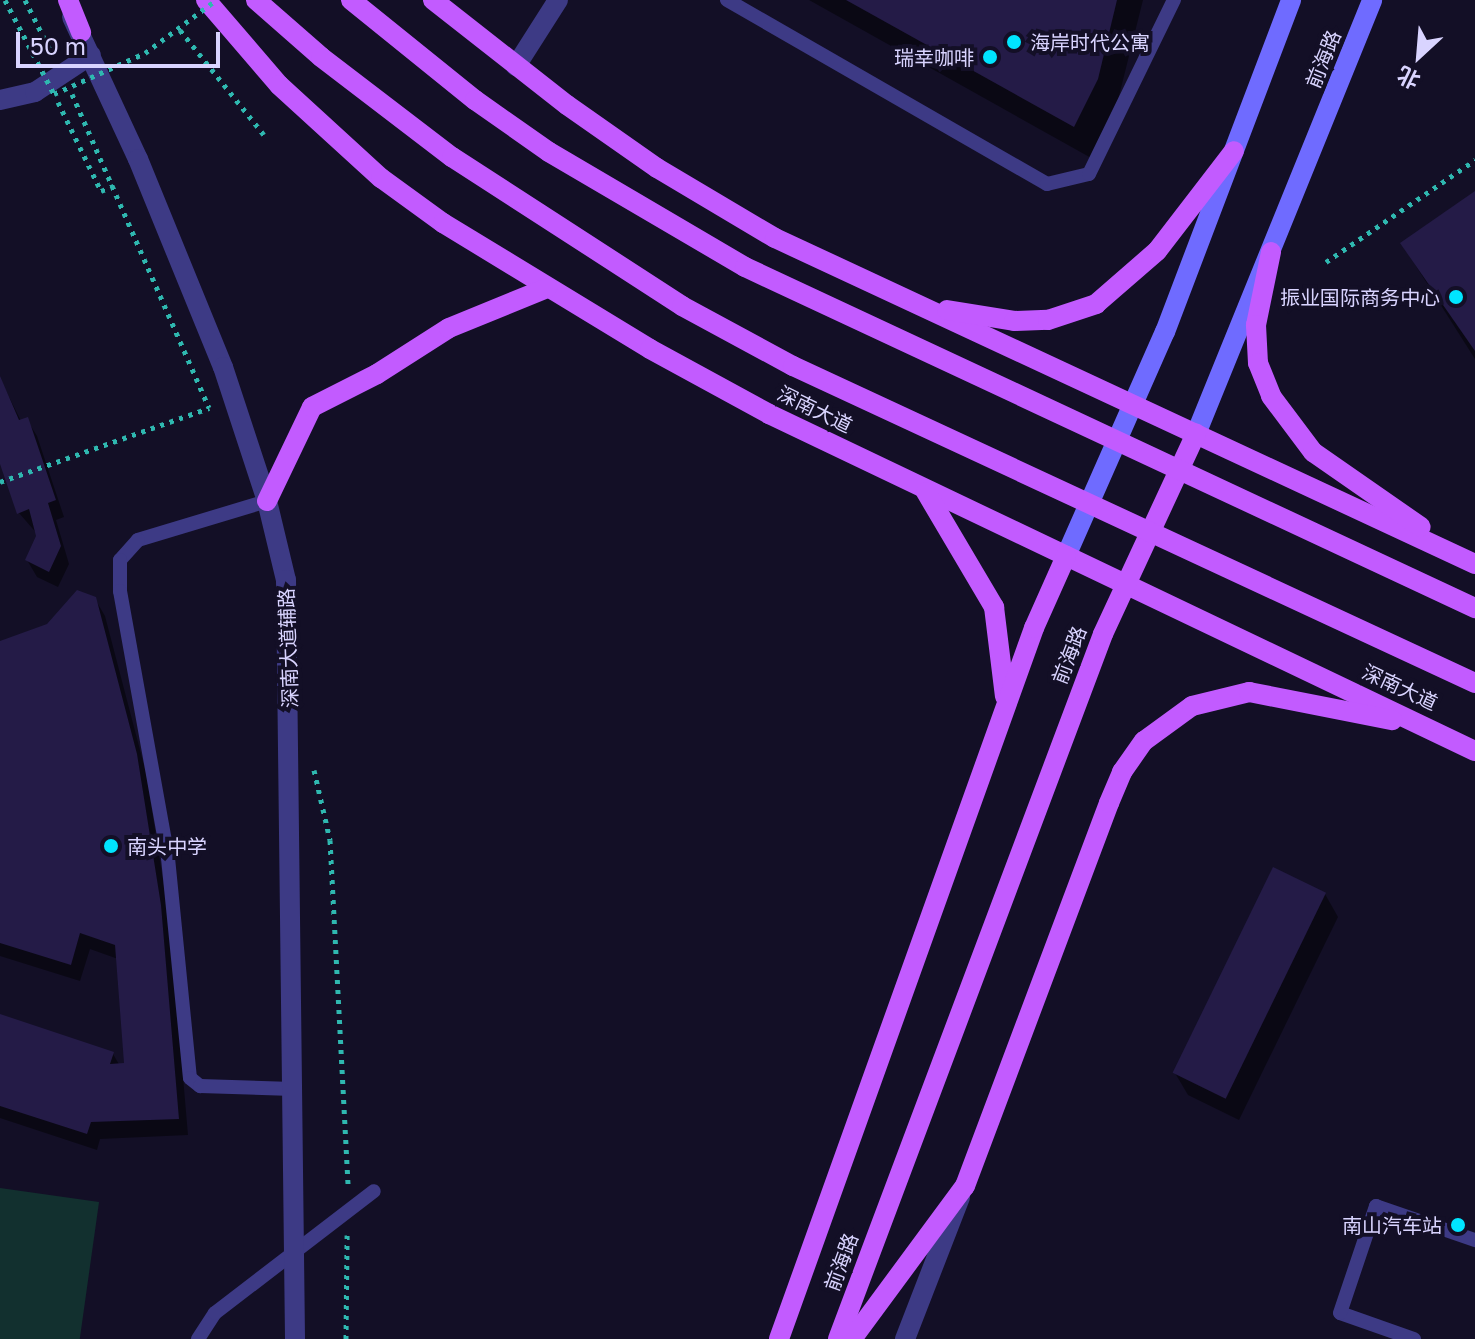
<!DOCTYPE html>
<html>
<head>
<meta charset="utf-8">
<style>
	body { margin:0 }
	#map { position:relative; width:1475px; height:1339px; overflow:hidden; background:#130f26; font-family:"Golos Text","Noto Sans SC",sans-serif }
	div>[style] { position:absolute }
	.green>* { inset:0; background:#12302f; transform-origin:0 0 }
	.shadow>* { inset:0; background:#0007 }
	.building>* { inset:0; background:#241b47; transform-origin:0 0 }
	.path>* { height:5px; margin-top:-2.5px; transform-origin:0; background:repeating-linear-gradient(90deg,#2fb8b0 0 4px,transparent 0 10px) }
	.service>* { height:14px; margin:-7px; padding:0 7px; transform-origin:7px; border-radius:7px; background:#3d3a85 }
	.minor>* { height:20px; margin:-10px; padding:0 10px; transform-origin:10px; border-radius:10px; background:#3d3a85 }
	.tertiary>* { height:20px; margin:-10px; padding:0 10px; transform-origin:10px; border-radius:10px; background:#3d3a85 }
	.secondary>* { height:20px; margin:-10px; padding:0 10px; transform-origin:10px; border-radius:10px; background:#6f6bff }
	.primary>* { height:20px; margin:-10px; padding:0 10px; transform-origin:10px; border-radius:10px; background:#c25bff }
	.path-bridge>* { height:5px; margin-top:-2.5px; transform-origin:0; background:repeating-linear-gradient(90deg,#2fb8b0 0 4px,transparent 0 10px) }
	.primary-bridge>* { height:20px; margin:-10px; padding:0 10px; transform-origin:10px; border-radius:10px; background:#c25bff }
	.dots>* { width:22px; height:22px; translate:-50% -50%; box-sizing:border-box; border:4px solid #130f26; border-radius:50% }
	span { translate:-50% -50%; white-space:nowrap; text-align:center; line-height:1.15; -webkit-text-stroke:8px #130f26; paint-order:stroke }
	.poi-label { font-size:20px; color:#d9d4ff }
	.left { translate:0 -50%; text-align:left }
	.right { translate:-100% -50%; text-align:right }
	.street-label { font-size:20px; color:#d9d4ff }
	.north { position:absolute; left:1379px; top:16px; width:80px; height:80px; -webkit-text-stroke:6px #130f26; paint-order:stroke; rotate:206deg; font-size:22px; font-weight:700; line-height:32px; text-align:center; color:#d9d4ff }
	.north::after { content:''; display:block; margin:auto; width:28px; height:36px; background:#d9d4ff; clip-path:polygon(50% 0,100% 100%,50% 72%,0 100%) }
	.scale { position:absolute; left:16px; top:32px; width:204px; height:36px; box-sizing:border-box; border:4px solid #d9d4ff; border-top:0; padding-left:10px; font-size:24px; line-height:28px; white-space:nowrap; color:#d9d4ff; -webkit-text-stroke:6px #130f26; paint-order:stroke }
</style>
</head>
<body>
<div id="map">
	<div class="green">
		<i style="left:0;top:1188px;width:100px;height:151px;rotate:8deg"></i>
	</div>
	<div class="shadow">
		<i style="clip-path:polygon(809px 0,1143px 0,1115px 112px,1093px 159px)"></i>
		<i style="clip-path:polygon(1475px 193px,1475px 359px,1402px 244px)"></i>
		<i style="clip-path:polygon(0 379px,21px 421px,27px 420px,37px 436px,64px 517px,56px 520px,69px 564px,58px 587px,37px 577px,27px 560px,39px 536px,19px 513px,0 458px)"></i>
		<i style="clip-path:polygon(95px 599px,105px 616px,146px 773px,170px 924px,188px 1135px,100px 1139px,97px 1150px,0 1118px,0 1016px,113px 1054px,120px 1066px,126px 1065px,118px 959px,90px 949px,80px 981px,0 956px,0 642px,48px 626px)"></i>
		<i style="clip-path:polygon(1325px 894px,1338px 917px,1239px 1120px,1188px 1095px,1175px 1073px)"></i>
	</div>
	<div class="building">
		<i style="clip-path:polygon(846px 0,1117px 0,1098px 79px,1074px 127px)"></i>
		<i style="clip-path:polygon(1475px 191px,1475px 351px,1400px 243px)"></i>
		<i style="clip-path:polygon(0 376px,19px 420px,28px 417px,56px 500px,48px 503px,61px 546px,49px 572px,25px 560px,36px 536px,29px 509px,17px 514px,0 464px)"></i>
		<i style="clip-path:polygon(77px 590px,96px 597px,137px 754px,161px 905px,179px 1119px,91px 1122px,87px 1134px,0 1106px,0 1014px,114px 1052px,110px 1064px,124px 1063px,115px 945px,80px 933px,71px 965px,0 943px,0 641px,47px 624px)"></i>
		<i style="left:1273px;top:867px;width:59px;height:229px;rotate:26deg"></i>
	</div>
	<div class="path">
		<i style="left:25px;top:0;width:63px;rotate:63.4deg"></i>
		<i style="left:180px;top:30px;width:134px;rotate:51.3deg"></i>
		<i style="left:72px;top:94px;width:342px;rotate:66.4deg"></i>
		<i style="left:58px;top:102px;width:99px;rotate:64.2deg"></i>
		<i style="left:101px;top:191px;width:16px;rotate:-22deg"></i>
		<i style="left:1326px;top:262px;width:181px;rotate:-34.4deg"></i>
		<i style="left:0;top:482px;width:222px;rotate:-19.5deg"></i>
		<i style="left:314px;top:770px;width:72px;rotate:77.1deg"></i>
		<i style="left:330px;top:840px;width:345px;rotate:87deg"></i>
		<i style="left:346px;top:1339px;width:104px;rotate:-89.4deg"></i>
	</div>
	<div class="service">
		<i style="left:727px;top:0;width:369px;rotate:29.9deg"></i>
		<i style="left:1047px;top:184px;width:43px;rotate:-13.4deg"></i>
		<i style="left:1089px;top:174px;width:194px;rotate:-64deg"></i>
		<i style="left:267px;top:501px;width:135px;rotate:163.2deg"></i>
		<i style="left:138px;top:540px;width:27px;rotate:132deg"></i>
		<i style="left:120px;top:560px;width:31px;rotate:90deg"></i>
		<i style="left:120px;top:591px;width:271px;rotate:79.8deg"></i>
		<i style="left:168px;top:858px;width:221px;rotate:84.3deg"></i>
		<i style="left:190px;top:1078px;width:13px;rotate:39deg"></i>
		<i style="left:200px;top:1086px;width:93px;rotate:1.8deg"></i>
		<i style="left:198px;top:1339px;width:31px;rotate:-57deg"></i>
		<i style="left:215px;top:1313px;width:200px;rotate:-37.5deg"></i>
		<i style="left:1414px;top:1339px;width:78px;rotate:-160.6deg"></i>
		<i style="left:1340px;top:1313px;width:113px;rotate:-71.4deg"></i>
		<i style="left:1376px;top:1206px;width:105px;rotate:19deg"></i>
	</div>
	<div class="minor">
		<i style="left:516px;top:66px;width:78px;rotate:-57.5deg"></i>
		<i style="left:0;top:100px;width:36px;rotate:-13deg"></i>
		<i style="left:35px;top:92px;width:67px;rotate:-33.5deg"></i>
		<i style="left:905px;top:1339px;width:152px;rotate:-68.8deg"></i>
	</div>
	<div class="tertiary">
		<i style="left:72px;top:17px;width:157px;rotate:65.1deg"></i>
		<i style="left:138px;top:159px;width:225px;rotate:67.8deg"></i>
		<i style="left:223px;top:367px;width:141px;rotate:71.8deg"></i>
		<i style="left:267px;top:501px;width:81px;rotate:76.5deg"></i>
		<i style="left:286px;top:580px;width:759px;rotate:89.32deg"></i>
	</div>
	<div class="secondary">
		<i style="left:1196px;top:434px;width:468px;rotate:-67.9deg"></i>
		<i style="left:1066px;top:556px;width:245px;rotate:-66.2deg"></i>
		<i style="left:1165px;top:332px;width:355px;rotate:-69.2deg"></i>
	</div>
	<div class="primary">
		<i style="left:68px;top:0;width:35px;rotate:68deg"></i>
		<i style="left:206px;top:0;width:112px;rotate:49.3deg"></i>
		<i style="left:279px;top:85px;width:138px;rotate:42.4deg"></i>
		<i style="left:381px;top:178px;width:77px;rotate:36deg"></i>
		<i style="left:443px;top:223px;width:242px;rotate:31.3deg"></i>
		<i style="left:650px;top:349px;width:136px;rotate:28.6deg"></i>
		<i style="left:769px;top:414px;width:782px;rotate:25.52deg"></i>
		<i style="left:256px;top:0;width:86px;rotate:41.2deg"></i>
		<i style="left:321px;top:57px;width:165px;rotate:37.4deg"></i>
		<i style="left:351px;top:0;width:159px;rotate:38.9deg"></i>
		<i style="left:433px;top:0;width:170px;rotate:38.1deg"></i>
		<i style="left:567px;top:105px;width:110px;rotate:35deg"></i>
		<i style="left:657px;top:168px;width:137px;rotate:30.7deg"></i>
		<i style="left:775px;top:238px;width:772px;rotate:24.97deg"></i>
		<i style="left:1271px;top:252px;width:75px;rotate:101.6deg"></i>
		<i style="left:1256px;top:325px;width:38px;rotate:87deg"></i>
		<i style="left:1258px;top:363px;width:35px;rotate:68deg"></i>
		<i style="left:1271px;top:396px;width:70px;rotate:53.1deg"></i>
		<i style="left:1313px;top:452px;width:131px;rotate:34.8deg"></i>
		<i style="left:947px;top:310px;width:68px;rotate:9.3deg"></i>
		<i style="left:1014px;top:321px;width:34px;rotate:-2deg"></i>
		<i style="left:1048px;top:320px;width:51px;rotate:-18.4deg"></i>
		<i style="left:1096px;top:304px;width:81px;rotate:-41deg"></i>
		<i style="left:1157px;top:251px;width:126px;rotate:-52.4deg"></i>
		<i style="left:926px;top:492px;width:134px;rotate:59.4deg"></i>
		<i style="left:994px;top:607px;width:90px;rotate:83deg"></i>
		<i style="left:267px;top:501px;width:104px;rotate:-64.4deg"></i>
		<i style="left:312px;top:407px;width:73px;rotate:-26.9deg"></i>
		<i style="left:377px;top:374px;width:85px;rotate:-32.6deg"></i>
		<i style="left:449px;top:328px;width:106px;rotate:-22.2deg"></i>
		<i style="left:779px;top:1339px;width:755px;rotate:-70.27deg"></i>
		<i style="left:1034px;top:628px;width:79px;rotate:-66deg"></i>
		<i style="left:838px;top:1339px;width:753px;rotate:-69.4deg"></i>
		<i style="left:1103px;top:634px;width:221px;rotate:-65.1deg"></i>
		<i style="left:852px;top:1339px;width:190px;rotate:-53.6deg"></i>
		<i style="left:965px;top:1186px;width:409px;rotate:-69.4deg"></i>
		<i style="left:1109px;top:803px;width:34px;rotate:-67deg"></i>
		<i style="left:1122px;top:772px;width:38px;rotate:-55deg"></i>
		<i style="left:1144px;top:741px;width:59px;rotate:-36.1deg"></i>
		<i style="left:1192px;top:706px;width:59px;rotate:-13.8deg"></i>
		<i style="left:1249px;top:692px;width:146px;rotate:11.1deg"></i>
	</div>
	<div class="path-bridge">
		<i style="left:5px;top:0;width:106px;rotate:62.5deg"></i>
		<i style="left:54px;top:94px;width:100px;rotate:-24.3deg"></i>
		<i style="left:145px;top:53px;width:89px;rotate:-36.7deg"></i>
	</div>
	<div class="primary-bridge">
		<i style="left:475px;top:100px;width:90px;rotate:35.1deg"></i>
		<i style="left:549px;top:152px;width:227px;rotate:30.4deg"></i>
		<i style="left:745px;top:267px;width:806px;rotate:25.04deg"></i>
		<i style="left:452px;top:157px;width:274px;rotate:32.9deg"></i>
		<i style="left:682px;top:306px;width:126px;rotate:28.4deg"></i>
		<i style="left:793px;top:366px;width:752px;rotate:24.93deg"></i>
	</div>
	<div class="dots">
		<i style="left:1014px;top:42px;background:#00e5ff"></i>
		<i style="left:990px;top:57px;background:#00e5ff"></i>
		<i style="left:1456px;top:297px;background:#00e5ff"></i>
		<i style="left:111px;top:846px;background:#00e5ff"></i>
		<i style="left:1458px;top:1225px;background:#00e5ff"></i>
	</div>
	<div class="poi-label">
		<span class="left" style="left:1030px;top:42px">海岸时代公寓</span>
		<span class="right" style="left:974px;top:57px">瑞幸咖啡</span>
		<span class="right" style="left:1440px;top:297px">振业国际商务中心</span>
		<span class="left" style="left:127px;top:846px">南头中学</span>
		<span class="right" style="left:1442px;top:1225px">南山汽车站</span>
	</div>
	<div class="street-label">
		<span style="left:1323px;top:59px;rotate:-68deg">前海路</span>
		<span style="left:815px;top:409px;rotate:26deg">深南大道</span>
		<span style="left:288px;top:648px;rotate:-92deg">深南大道辅路</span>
		<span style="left:1069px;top:655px;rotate:-69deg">前海路</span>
		<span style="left:1400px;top:687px;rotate:25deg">深南大道</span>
		<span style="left:841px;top:1262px;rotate:-70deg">前海路</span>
	</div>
	<div class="north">北</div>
	<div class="scale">50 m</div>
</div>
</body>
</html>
